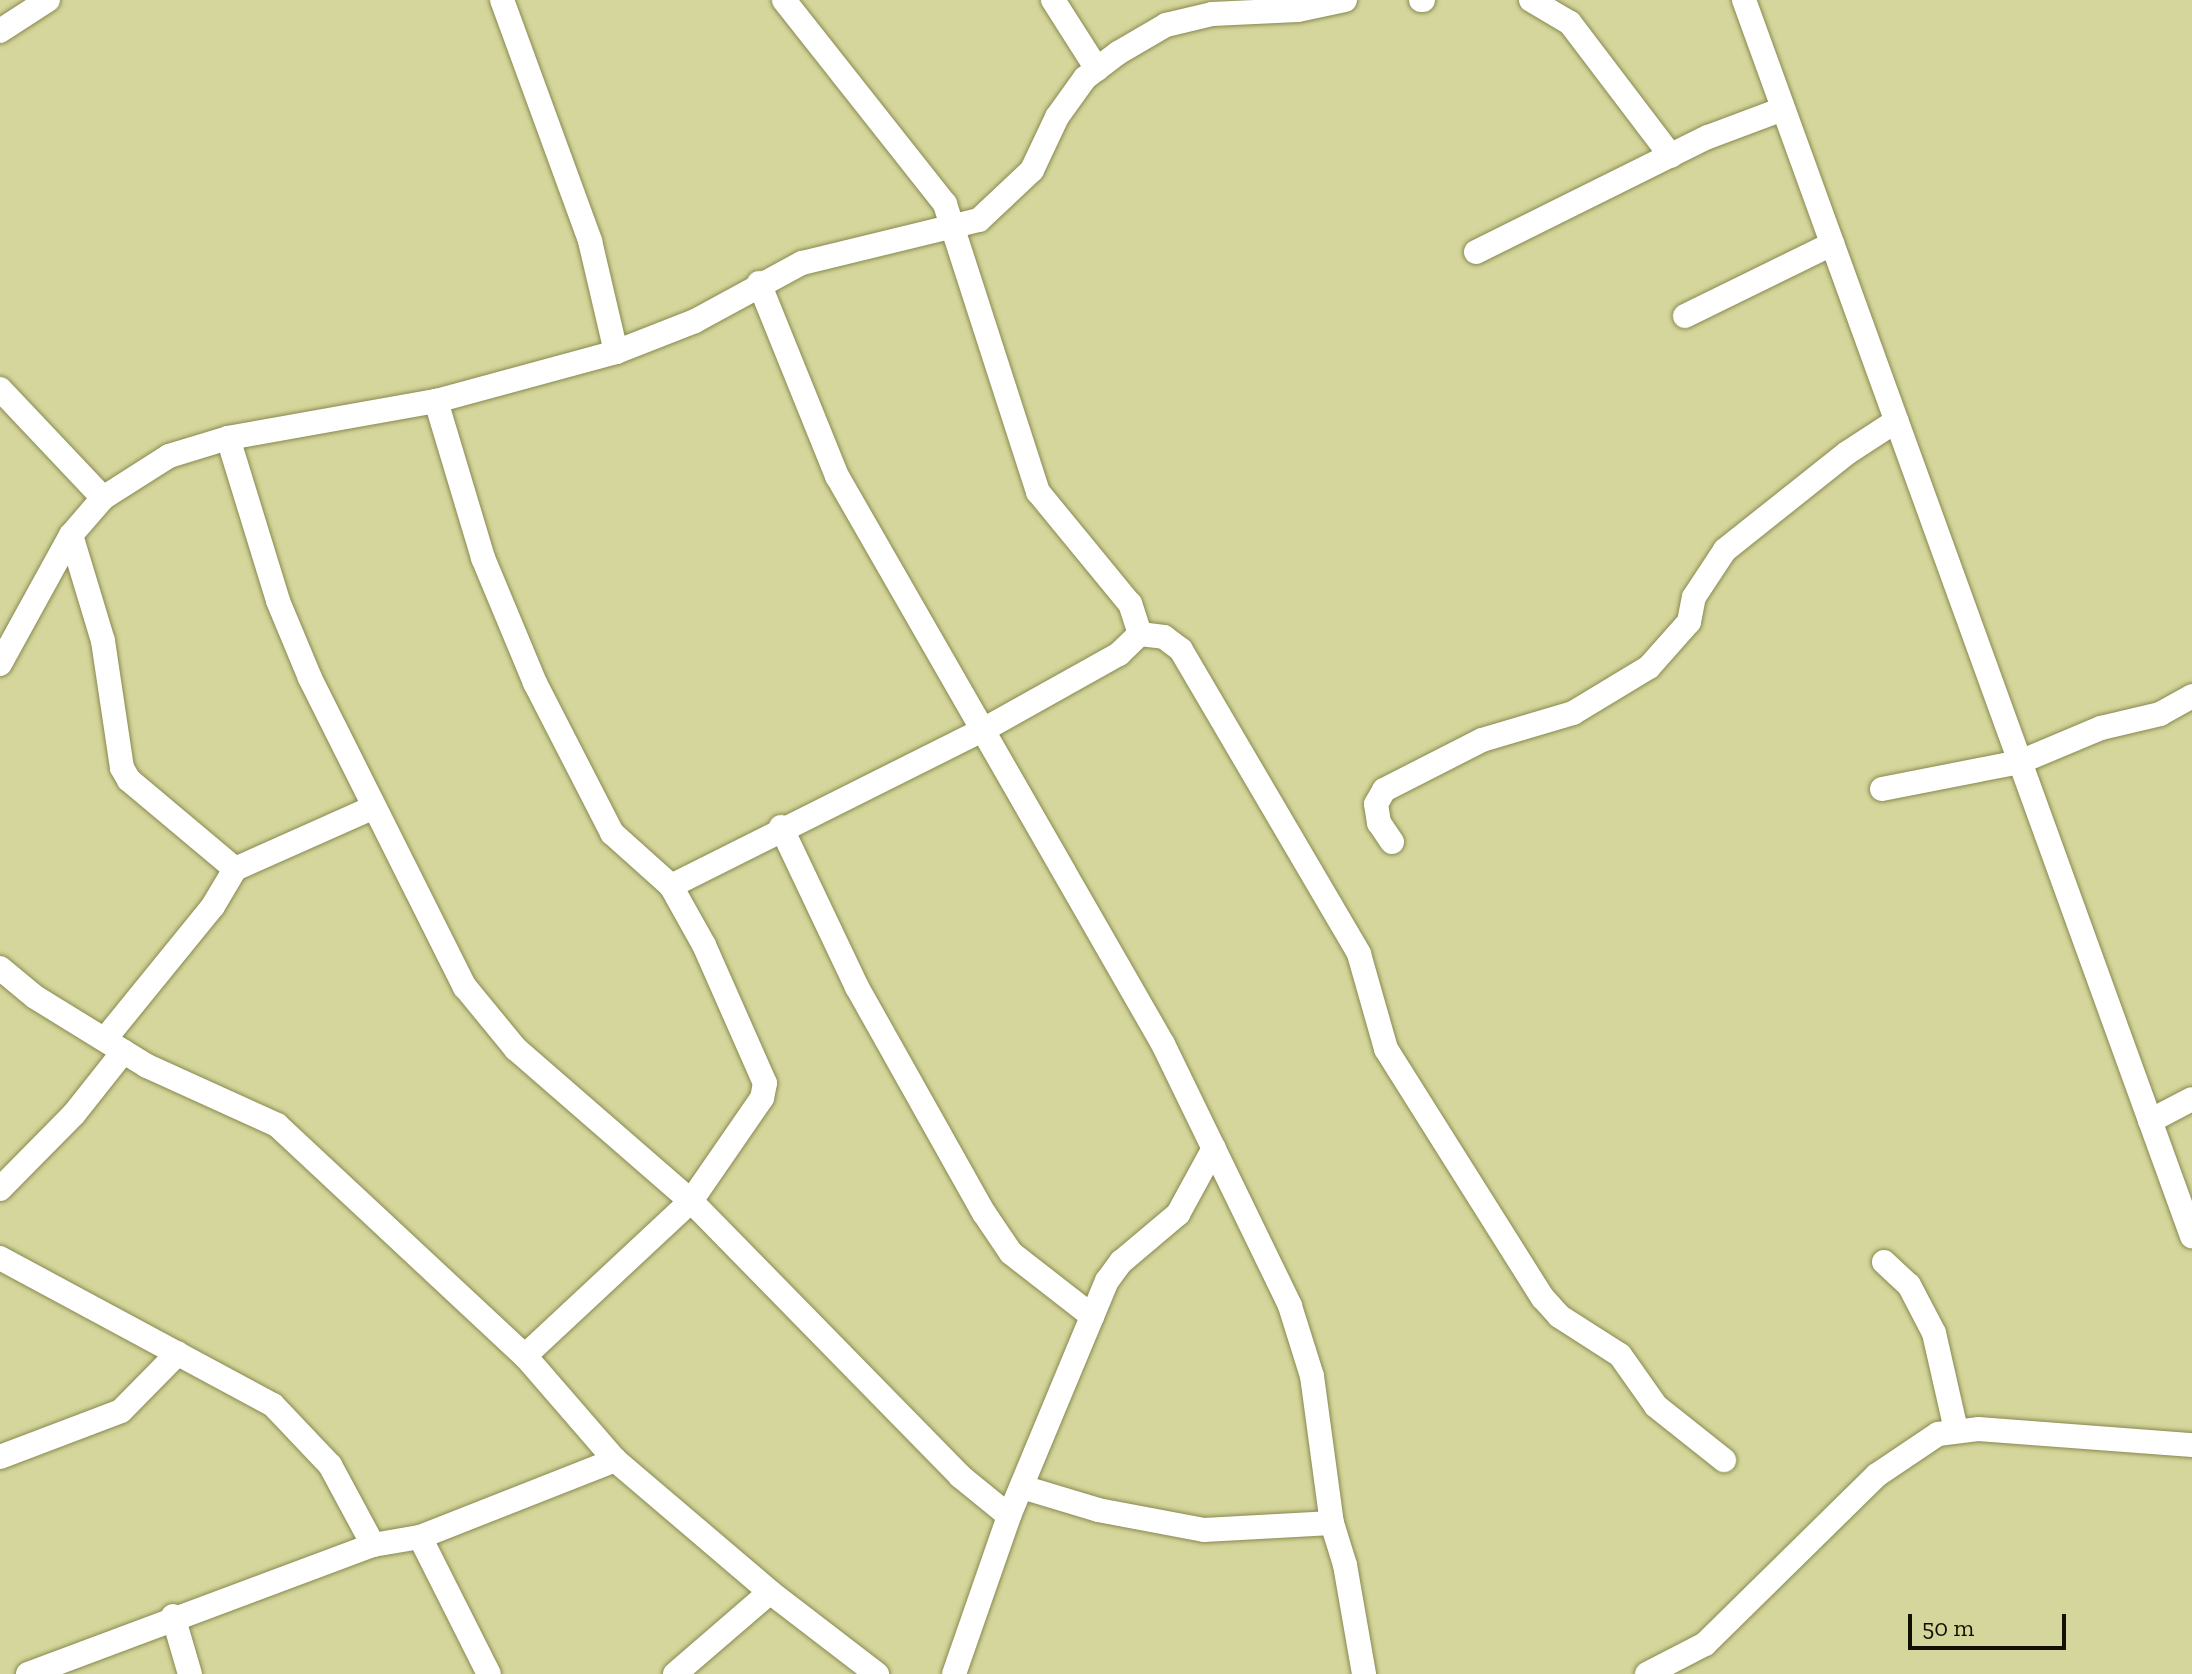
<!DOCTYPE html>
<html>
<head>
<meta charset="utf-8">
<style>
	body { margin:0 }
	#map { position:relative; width:2192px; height:1674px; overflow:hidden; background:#d5d69b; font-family:"Zilla Slab",serif }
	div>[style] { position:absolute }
	.roads { filter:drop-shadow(0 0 2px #888950) drop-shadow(0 0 2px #888950) }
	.minor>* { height:24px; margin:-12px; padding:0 12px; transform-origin:12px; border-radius:12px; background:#fff }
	span { translate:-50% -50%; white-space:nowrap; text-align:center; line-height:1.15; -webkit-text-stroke:8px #d5d69b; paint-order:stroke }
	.scale { position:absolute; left:1908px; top:1614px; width:158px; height:36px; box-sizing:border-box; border:4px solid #101000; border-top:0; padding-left:10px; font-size:24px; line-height:28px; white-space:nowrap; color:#101000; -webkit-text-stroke:6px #d5d69b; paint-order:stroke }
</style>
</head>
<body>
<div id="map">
	<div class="roads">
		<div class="minor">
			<i style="left:502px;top:0;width:257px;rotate:69.9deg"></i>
			<i style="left:590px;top:241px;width:114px;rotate:76.8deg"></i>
			<i style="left:1053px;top:0;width:82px;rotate:57.5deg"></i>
			<i style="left:1421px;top:0;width:2px"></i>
			<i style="left:1531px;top:0;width:45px;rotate:30.5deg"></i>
			<i style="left:1570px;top:23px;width:167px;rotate:52.8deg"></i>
			<i style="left:1744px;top:0;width:1315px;rotate:70.08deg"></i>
			<i style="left:0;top:31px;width:57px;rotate:-32.9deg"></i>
			<i style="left:1476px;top:252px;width:259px;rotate:-26.4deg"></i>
			<i style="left:1708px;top:137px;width:80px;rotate:-20.5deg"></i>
			<i style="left:759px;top:283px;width:208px;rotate:68deg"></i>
			<i style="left:837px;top:476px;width:655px;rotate:60.15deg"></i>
			<i style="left:1163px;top:1044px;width:291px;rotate:64.1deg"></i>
			<i style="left:1290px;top:1306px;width:73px;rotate:72.6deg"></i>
			<i style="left:1312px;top:1376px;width:148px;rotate:82.3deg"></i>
			<i style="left:1332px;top:1523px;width:44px;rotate:72.8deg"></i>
			<i style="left:1345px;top:1565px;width:111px;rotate:80.1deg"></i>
			<i style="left:1685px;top:316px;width:164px;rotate:-26.1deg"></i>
			<i style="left:0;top:389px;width:150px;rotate:46.6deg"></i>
			<i style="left:436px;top:401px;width:164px;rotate:73.3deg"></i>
			<i style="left:483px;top:558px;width:135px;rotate:67.4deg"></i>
			<i style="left:535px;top:683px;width:169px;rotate:62.8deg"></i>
			<i style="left:612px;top:833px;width:79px;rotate:41.9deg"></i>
			<i style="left:671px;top:886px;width:68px;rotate:60.8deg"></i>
			<i style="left:704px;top:945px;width:151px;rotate:66.2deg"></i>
			<i style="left:765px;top:1083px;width:15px;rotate:101deg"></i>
			<i style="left:762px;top:1098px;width:125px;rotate:124.6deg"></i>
			<i style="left:691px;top:1201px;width:227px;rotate:137deg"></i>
			<i style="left:228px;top:438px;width:170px;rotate:72.9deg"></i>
			<i style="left:278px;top:601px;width:83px;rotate:67.4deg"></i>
			<i style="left:310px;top:678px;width:346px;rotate:63.4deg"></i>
			<i style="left:465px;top:987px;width:80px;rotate:50.6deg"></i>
			<i style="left:516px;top:1049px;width:232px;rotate:41deg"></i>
			<i style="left:691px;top:1201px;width:385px;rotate:45.6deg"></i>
			<i style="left:960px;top:1476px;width:63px;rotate:39.2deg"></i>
			<i style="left:71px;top:535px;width:111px;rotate:73.2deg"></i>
			<i style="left:103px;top:641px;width:128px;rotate:81.5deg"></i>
			<i style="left:122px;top:768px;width:14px;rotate:60deg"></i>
			<i style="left:129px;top:780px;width:138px;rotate:40deg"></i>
			<i style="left:1140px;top:634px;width:24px;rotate:7deg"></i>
			<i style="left:1164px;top:637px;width:21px;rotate:37deg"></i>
			<i style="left:1181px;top:650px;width:352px;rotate:59.6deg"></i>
			<i style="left:1359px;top:954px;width:99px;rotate:74.1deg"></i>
			<i style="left:1386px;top:1049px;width:294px;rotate:57.8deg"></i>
			<i style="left:1543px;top:1298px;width:24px;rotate:48deg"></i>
			<i style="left:1559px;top:1316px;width:72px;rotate:32.6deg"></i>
			<i style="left:1620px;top:1355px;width:62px;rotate:54.8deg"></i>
			<i style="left:1656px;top:1406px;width:87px;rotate:38.5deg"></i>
			<i style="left:0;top:664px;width:147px;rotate:-61.2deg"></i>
			<i style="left:71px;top:535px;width:49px;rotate:-49.1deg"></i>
			<i style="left:103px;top:498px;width:78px;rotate:-32.5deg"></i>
			<i style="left:169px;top:456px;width:62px;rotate:-17deg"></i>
			<i style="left:228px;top:438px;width:211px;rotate:-10.1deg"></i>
			<i style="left:436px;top:401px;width:187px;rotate:-15.2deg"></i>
			<i style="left:616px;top:352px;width:85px;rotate:-21.4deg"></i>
			<i style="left:695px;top:321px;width:122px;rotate:-28.5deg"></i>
			<i style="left:802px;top:263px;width:182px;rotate:-13.7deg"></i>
			<i style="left:979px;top:220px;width:73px;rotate:-43.3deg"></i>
			<i style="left:1032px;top:170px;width:59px;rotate:-64.7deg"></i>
			<i style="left:1057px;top:117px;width:48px;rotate:-54.3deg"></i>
			<i style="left:1085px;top:78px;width:41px;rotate:-37.1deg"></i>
			<i style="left:1118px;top:53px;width:56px;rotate:-30.3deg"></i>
			<i style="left:1166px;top:25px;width:47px;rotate:-13.4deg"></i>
			<i style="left:1212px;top:14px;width:86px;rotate:-2.7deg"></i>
			<i style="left:1298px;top:10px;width:48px;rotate:-12deg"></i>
			<i style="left:1882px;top:789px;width:141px;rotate:-11.1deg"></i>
			<i style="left:2020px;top:762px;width:88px;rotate:-22.8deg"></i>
			<i style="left:2101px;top:728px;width:61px;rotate:-13.3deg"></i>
			<i style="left:2160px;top:714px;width:37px;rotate:-29deg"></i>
			<i style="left:781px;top:827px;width:177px;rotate:64.6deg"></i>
			<i style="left:857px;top:987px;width:259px;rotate:60.7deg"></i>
			<i style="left:984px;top:1213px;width:48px;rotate:56deg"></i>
			<i style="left:1011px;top:1253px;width:103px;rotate:37.9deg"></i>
			<i style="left:1392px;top:842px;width:23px;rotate:-124deg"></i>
			<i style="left:1379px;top:823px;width:19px;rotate:-99deg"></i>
			<i style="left:1376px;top:804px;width:16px;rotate:-60deg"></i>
			<i style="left:1384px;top:790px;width:110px;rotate:-27deg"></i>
			<i style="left:1482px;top:740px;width:95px;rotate:-16.5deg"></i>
			<i style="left:1573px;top:713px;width:89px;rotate:-31.2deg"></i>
			<i style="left:1649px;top:667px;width:60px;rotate:-48.4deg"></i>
			<i style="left:1689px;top:622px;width:25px;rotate:-79deg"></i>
			<i style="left:1694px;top:597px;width:56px;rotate:-56.6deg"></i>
			<i style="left:1725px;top:550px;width:156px;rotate:-38.5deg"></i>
			<i style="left:1847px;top:453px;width:59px;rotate:-33.1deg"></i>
			<i style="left:671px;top:886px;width:349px;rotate:-26.6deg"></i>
			<i style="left:983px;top:730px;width:156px;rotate:-29.2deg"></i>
			<i style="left:1119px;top:654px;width:29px;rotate:-44deg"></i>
			<i style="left:1140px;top:634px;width:32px;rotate:-108deg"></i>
			<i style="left:1130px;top:604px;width:145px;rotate:-129.4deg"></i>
			<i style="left:1038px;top:492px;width:303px;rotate:-107.9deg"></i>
			<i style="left:945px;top:204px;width:260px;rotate:-128.3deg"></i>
			<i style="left:0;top:968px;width:45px;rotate:39.6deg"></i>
			<i style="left:35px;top:997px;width:132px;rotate:31.6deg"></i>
			<i style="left:147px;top:1066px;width:143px;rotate:24.4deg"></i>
			<i style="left:277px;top:1125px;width:339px;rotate:43deg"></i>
			<i style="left:525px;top:1356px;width:138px;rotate:49.1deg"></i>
			<i style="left:615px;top:1460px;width:204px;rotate:40.4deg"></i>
			<i style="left:770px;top:1592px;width:135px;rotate:37.5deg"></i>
			<i style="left:105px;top:1039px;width:171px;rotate:-50.9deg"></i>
			<i style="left:213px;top:906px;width:43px;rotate:-59.3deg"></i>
			<i style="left:235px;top:869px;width:152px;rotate:-24deg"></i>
			<i style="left:2150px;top:1121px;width:47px;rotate:-27.6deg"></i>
			<i style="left:0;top:1189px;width:105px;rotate:-45.4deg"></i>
			<i style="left:74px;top:1114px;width:80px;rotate:-51.6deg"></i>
			<i style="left:0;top:1258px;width:310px;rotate:28.3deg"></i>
			<i style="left:273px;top:1405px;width:83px;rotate:46.5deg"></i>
			<i style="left:330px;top:1465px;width:91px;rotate:61.7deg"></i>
			<i style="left:1884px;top:1262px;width:34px;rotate:43deg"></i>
			<i style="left:1909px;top:1285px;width:54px;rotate:62.5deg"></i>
			<i style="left:1934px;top:1333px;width:99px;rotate:77.2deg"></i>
			<i style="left:0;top:1457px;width:129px;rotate:-20.8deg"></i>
			<i style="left:121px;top:1411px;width:81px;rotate:-45.5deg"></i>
			<i style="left:1022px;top:1487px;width:79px;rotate:16.8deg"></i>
			<i style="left:1098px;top:1510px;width:108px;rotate:10.7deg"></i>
			<i style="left:1204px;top:1530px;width:128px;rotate:-3.1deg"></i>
			<i style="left:420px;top:1537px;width:153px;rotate:63.3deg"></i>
			<i style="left:173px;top:1616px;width:60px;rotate:73.7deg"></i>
			<i style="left:28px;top:1674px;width:368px;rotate:-20.5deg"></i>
			<i style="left:373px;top:1545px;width:48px;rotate:-9.7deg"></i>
			<i style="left:420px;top:1537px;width:210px;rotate:-21.5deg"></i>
			<i style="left:675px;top:1674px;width:125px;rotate:-40.8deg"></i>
			<i style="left:954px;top:1674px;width:167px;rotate:-70.8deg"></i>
			<i style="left:1009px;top:1516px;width:255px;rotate:-67.4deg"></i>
			<i style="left:1107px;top:1281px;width:24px;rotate:-54deg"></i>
			<i style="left:1121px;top:1262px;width:75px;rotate:-40.1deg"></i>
			<i style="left:1178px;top:1214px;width:75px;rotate:-61.4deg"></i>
			<i style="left:1647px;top:1674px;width:65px;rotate:-27.3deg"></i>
			<i style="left:1705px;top:1644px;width:241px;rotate:-44.5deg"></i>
			<i style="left:1877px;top:1475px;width:73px;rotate:-33.9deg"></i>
			<i style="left:1938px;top:1434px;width:40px;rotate:-7.1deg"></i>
			<i style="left:1978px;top:1429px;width:215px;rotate:4.3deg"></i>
		</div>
	</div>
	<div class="scale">50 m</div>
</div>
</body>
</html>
